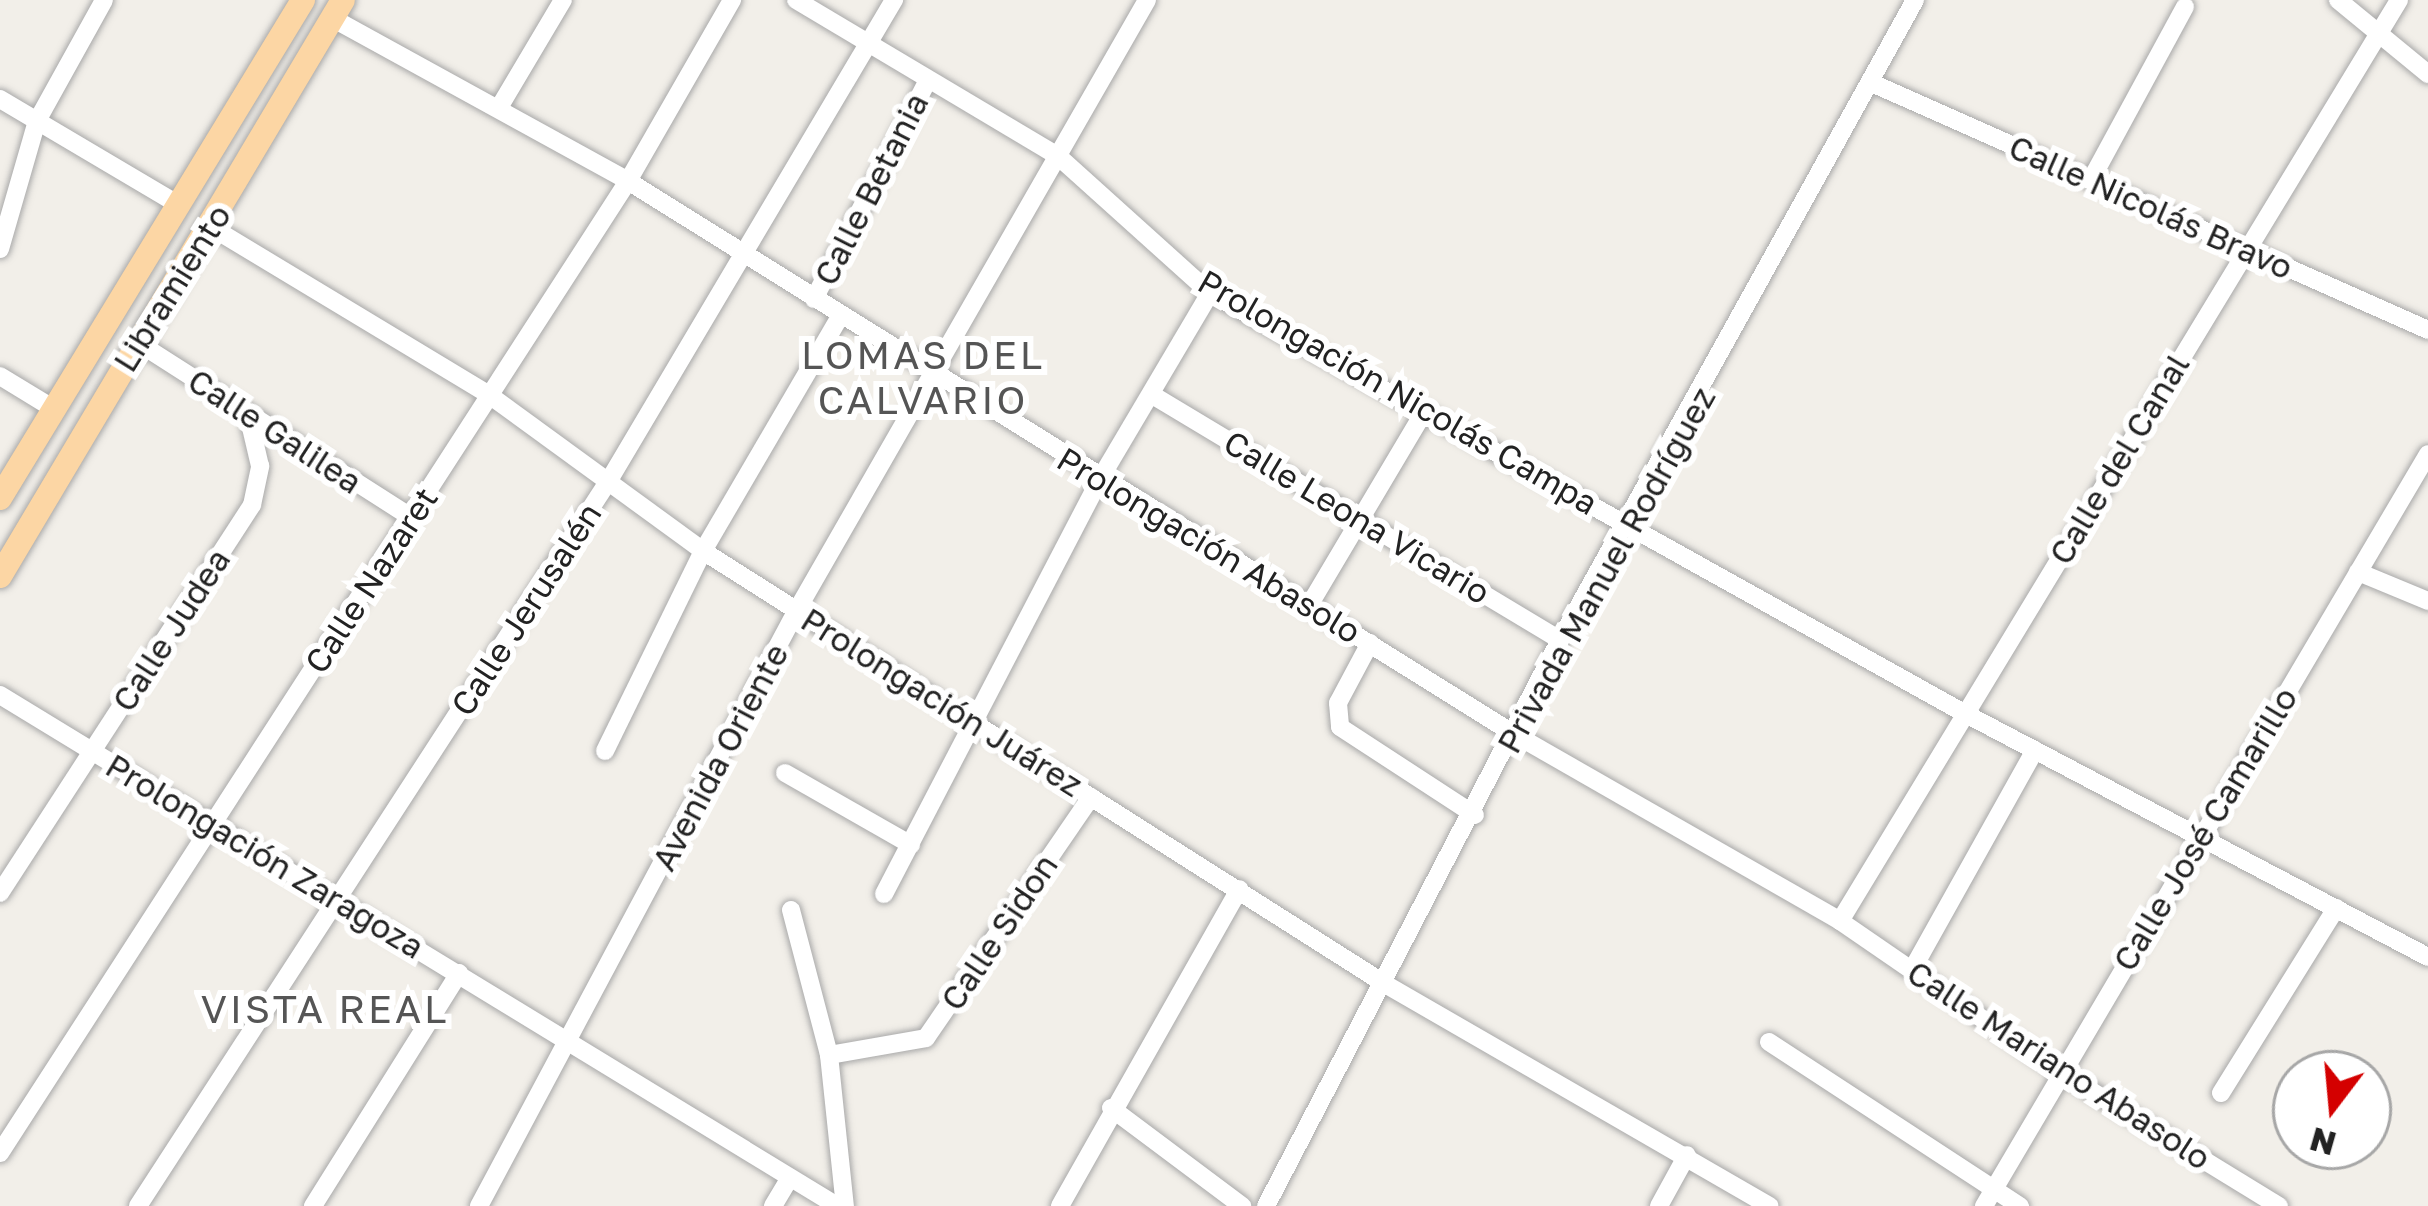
<!DOCTYPE html>
<html>
<head>
<meta charset="utf-8">
<style>
	body { margin:0 }
	#map { position:relative; width:2428px; height:1206px; overflow:hidden; background:#f2efe9; font-family:"Golos Text",sans-serif }
	div>[style] { position:absolute }
	.roads { filter:drop-shadow(0 0 3px #a9a9a9) drop-shadow(0 0 3px #a9a9a9) }
	.minor>* { height:18px; margin:-9px; padding:0 9px; transform-origin:9px; border-radius:9px; background:#fff }
	.major>* { height:24px; margin:-12px; padding:0 12px; transform-origin:12px; border-radius:12px; background:#fcd6a4 }
	span { translate:-50% -50%; white-space:nowrap; text-align:center; line-height:1.15; -webkit-text-stroke:12px #fff; paint-order:stroke }
	.street-label { font-size:33px; color:#222 }
	.quarter-label { font-size:39px; color:#555; letter-spacing:3px }
	.north { position:absolute; left:2272px; top:1050px; width:120px; height:120px; box-sizing:border-box; background:#fff; border:3px solid #a7a7a7; border-radius:50%; rotate:196deg; font-size:33px; font-weight:700; line-height:48px; text-align:center; color:#222 }
	.north::after { content:''; display:block; margin:auto; width:42px; height:54px; background:#d40000; clip-path:polygon(50% 0,100% 100%,50% 72%,0 100%) }
</style>
</head>
<body>
<div id="map">
	<div class="roads">
		<div class="minor">
			<i style="left:796px;top:0;width:306px;rotate:30.8deg"></i>
			<i style="left:1059px;top:157px;width:203px;rotate:42deg"></i>
			<i style="left:1210px;top:293px;width:863px;rotate:29.12deg"></i>
			<i style="left:1964px;top:713px;width:524px;rotate:27.74deg"></i>
			<i style="left:2338px;top:0;width:117px;rotate:39.4deg"></i>
			<i style="left:332px;top:18px;width:338px;rotate:28.8deg"></i>
			<i style="left:628px;top:181px;width:1044px;rotate:31.97deg"></i>
			<i style="left:1514px;top:734px;width:376px;rotate:29.8deg"></i>
			<i style="left:1840px;top:921px;width:267px;rotate:34.5deg"></i>
			<i style="left:2060px;top:1072px;width:257px;rotate:31.5deg"></i>
			<i style="left:1874px;top:84px;width:606px;rotate:23.94deg"></i>
			<i style="left:0;top:99px;width:210px;rotate:30.6deg"></i>
			<i style="left:500px;top:106px;width:123px;rotate:-59.3deg"></i>
			<i style="left:2092px;top:178px;width:195px;rotate:-61.5deg"></i>
			<i style="left:211px;top:227px;width:323px;rotate:31.1deg"></i>
			<i style="left:488px;top:394px;width:266px;rotate:36.1deg"></i>
			<i style="left:703px;top:551px;width:808px;rotate:32.41deg"></i>
			<i style="left:1385px;top:984px;width:444px;rotate:30deg"></i>
			<i style="left:0;top:249px;width:133px;rotate:-73.9deg"></i>
			<i style="left:37px;top:121px;width:138px;rotate:-61deg"></i>
			<i style="left:814px;top:299px;width:247px;rotate:-62.5deg"></i>
			<i style="left:137px;top:342px;width:326px;rotate:32.6deg"></i>
			<i style="left:0;top:376px;width:63px;rotate:31.4deg"></i>
			<i style="left:1154px;top:396px;width:474px;rotate:31deg"></i>
			<i style="left:2358px;top:572px;width:76px;rotate:22.5deg"></i>
			<i style="left:1310px;top:604px;width:223px;rotate:-59.3deg"></i>
			<i style="left:1370px;top:643px;width:68px;rotate:118.1deg"></i>
			<i style="left:1338px;top:703px;width:24px;rotate:85deg"></i>
			<i style="left:1340px;top:727px;width:161px;rotate:33.1deg"></i>
			<i style="left:0;top:695px;width:981px;rotate:31.4deg"></i>
			<i style="left:605px;top:751px;width:223px;rotate:-63.9deg"></i>
			<i style="left:703px;top:551px;width:273px;rotate:-59.7deg"></i>
			<i style="left:785px;top:773px;width:145px;rotate:29.7deg"></i>
			<i style="left:0;top:893px;width:463px;rotate:-57deg"></i>
			<i style="left:252px;top:505px;width:40px;rotate:-78deg"></i>
			<i style="left:260px;top:466px;width:52px;rotate:-103.2deg"></i>
			<i style="left:884px;top:894px;width:468px;rotate:-62.5deg"></i>
			<i style="left:1100px;top:479px;width:216px;rotate:-59.4deg"></i>
			<i style="left:791px;top:910px;width:150px;rotate:75.3deg"></i>
			<i style="left:829px;top:1055px;width:152px;rotate:84deg"></i>
			<i style="left:1840px;top:921px;width:1077px;rotate:-58.74deg"></i>
			<i style="left:1912px;top:970px;width:252px;rotate:-60.8deg"></i>
			<i style="left:1769px;top:1042px;width:300px;rotate:33.2deg"></i>
			<i style="left:829px;top:1055px;width:98px;rotate:-9.9deg"></i>
			<i style="left:926px;top:1038px;width:292px;rotate:-55.6deg"></i>
			<i style="left:2221px;top:1093px;width:218px;rotate:-58.1deg"></i>
			<i style="left:1111px;top:1108px;width:164px;rotate:36.8deg"></i>
			<i style="left:0;top:1153px;width:1157px;rotate:-57.13deg"></i>
			<i style="left:628px;top:181px;width:209px;rotate:-60.1deg"></i>
			<i style="left:138px;top:1206px;width:869px;rotate:-57.02deg"></i>
			<i style="left:611px;top:477px;width:555px;rotate:-59.32deg"></i>
			<i style="left:313px;top:1206px;width:275px;rotate:-57.9deg"></i>
			<i style="left:479px;top:1206px;width:676px;rotate:-61.92deg"></i>
			<i style="left:797px;top:610px;width:703px;rotate:-60.15deg"></i>
			<i style="left:773px;top:1206px;width:33px;rotate:-59deg"></i>
			<i style="left:1060px;top:1206px;width:364px;rotate:-60.5deg"></i>
			<i style="left:1266px;top:1206px;width:638px;rotate:-62.55deg"></i>
			<i style="left:1560px;top:640px;width:732px;rotate:-60.98deg"></i>
			<i style="left:1659px;top:1206px;width:58px;rotate:-61.2deg"></i>
			<i style="left:1984px;top:1206px;width:873px;rotate:-59.44deg"></i>
		</div>
		<div class="major">
			<i style="left:0;top:498px;width:583px;rotate:-58.68deg"></i>
			<i style="left:0;top:576px;width:670px;rotate:-59.23deg"></i>
		</div>
	</div>
	<div class="street-label">
		<span style="left:871px;top:189px;rotate:-63deg">Calle Betania</span>
		<span style="left:2151px;top:207px;rotate:24deg">Calle Nicolás Bravo</span>
		<span style="left:172px;top:288px;rotate:-58deg">Libramiento</span>
		<span style="left:1398px;top:392px;rotate:30deg">Prolongación Nicolás Campa</span>
		<span style="left:275px;top:431px;rotate:33deg">Calle Galilea</span>
		<span style="left:2119px;top:459px;rotate:-59deg">Calle del Canal</span>
		<span style="left:1357px;top:517px;rotate:31deg">Calle Leona Vicario</span>
		<span style="left:1209px;top:545px;rotate:31deg">Prolongación Abasolo</span>
		<span style="left:1606px;top:570px;rotate:-61deg">Privada Manuel Rodríguez</span>
		<span style="left:371px;top:580px;rotate:-57deg">Calle Nazaret</span>
		<span style="left:526px;top:609px;rotate:-57deg">Calle Jerusalén</span>
		<span style="left:171px;top:630px;rotate:-57deg">Calle Judea</span>
		<span style="left:942px;top:702px;rotate:32deg">Prolongación Juárez</span>
		<span style="left:720px;top:757px;rotate:-62deg">Avenida Oriente</span>
		<span style="left:2205px;top:829px;rotate:-59deg">Calle José Camarillo</span>
		<span style="left:265px;top:856px;rotate:31deg">Prolongación Zaragoza</span>
		<span style="left:999px;top:932px;rotate:-56deg">Calle Sidon</span>
		<span style="left:2059px;top:1065px;rotate:33deg">Calle Mariano Abasolo</span>
	</div>
	<div class="quarter-label">
		<span style="left:923px;top:378px">LOMAS DEL<br>CALVARIO</span>
		<span style="left:325px;top:1009px">VISTA REAL</span>
	</div>
	<div class="north">N</div>
</div>
</body>
</html>
